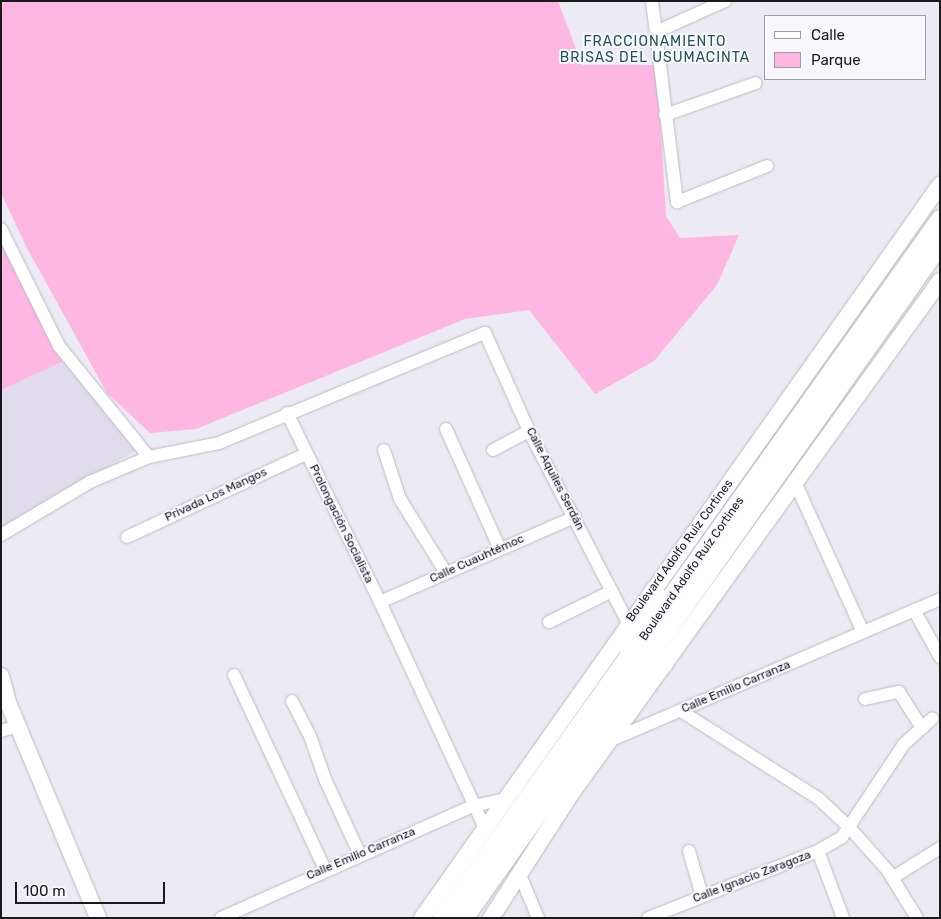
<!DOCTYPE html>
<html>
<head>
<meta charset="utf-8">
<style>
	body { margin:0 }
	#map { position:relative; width:941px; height:919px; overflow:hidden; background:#eceaf2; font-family:Rubik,sans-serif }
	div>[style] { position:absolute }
	.built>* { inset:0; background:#e0dcec }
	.green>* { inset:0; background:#feb6e2 }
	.roads { filter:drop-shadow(0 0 1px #bcbac2) drop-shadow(0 0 1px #bcbac2) }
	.minor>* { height:12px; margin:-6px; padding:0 6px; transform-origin:6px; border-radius:6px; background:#fff }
	.major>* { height:16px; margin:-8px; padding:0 8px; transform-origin:8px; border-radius:8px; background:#fff }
	.highway>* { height:19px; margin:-9.5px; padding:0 9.5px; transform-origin:9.5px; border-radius:9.5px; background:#fff }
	span { translate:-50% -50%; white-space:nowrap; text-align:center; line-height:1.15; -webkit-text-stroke:4px #f9f7fe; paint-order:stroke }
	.street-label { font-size:12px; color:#1a191c }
	.neighbourhood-label { font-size:14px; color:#1d564f; letter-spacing:1px }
	.frame { position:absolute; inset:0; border:2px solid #1a191c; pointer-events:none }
	.legend { position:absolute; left:764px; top:15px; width:162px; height:65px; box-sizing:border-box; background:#f9f7fe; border:1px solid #a09ea4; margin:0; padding:6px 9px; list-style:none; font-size:15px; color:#1a191c }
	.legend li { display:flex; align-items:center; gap:10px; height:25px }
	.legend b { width:25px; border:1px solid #a09ea4 }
	.scale { position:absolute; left:15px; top:882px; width:150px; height:22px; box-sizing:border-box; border:2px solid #1a191c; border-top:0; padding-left:6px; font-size:15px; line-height:18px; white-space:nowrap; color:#1a191c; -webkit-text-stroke:4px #f9f7fe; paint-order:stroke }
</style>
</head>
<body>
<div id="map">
	<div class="built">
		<i style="clip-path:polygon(64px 361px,137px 450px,1px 527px,1px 390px)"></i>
	</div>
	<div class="green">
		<i style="clip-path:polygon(1px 1px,558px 1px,582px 65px,657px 65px,666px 216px,680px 238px,739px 235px,717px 285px,654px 361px,595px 394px,529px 310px,465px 319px,196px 429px,150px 433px,107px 393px,27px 248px,1px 193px)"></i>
		<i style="clip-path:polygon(1px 241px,64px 361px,1px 390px)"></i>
	</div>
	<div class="roads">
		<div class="minor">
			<i style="left:652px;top:1px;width:203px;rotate:82.9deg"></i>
			<i style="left:677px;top:202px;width:97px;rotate:-21.8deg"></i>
			<i style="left:656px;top:32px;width:76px;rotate:-24.2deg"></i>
			<i style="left:665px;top:115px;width:96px;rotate:-19.4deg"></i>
			<i style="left:1px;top:229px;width:131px;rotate:63.6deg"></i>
			<i style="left:59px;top:346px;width:143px;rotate:51deg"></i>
			<i style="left:287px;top:413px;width:211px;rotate:63.8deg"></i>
			<i style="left:380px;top:602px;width:249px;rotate:65.1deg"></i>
			<i style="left:446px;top:429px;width:132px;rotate:65.8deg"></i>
			<i style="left:384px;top:450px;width:52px;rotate:71.9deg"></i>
			<i style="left:400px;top:499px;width:87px;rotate:58.1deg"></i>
			<i style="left:493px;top:450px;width:41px;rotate:-27.8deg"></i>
			<i style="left:794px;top:480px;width:167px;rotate:65.6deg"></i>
			<i style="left:1px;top:535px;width:104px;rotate:-30.8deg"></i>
			<i style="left:90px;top:482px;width:64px;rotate:-23deg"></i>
			<i style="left:149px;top:457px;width:71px;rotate:-11.3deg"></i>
			<i style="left:219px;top:443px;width:288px;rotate:-22.5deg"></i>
			<i style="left:485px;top:333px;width:107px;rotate:65.8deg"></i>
			<i style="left:529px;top:431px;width:216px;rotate:62.7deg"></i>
			<i style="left:127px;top:537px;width:197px;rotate:-24.9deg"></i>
			<i style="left:380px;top:602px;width:213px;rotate:-23.6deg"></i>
			<i style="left:914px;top:610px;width:54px;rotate:61deg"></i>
			<i style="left:549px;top:622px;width:70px;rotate:-26.2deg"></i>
			<i style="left:234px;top:675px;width:214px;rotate:64.9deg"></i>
			<i style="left:865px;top:699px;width:35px;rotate:-12deg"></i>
			<i style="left:899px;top:692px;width:43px;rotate:57.4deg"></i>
			<i style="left:292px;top:701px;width:39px;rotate:63deg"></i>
			<i style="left:310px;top:736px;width:46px;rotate:70.8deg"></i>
			<i style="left:325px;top:779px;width:84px;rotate:65.3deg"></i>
			<i style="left:681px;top:711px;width:164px;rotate:32.5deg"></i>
			<i style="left:819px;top:799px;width:41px;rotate:43deg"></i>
			<i style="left:849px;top:827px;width:59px;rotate:48.4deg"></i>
			<i style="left:888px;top:871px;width:55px;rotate:58.3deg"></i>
			<i style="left:1px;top:731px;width:18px;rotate:-16deg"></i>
			<i style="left:609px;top:741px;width:360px;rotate:-23.2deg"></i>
			<i style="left:689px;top:851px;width:47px;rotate:73.9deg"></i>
			<i style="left:818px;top:851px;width:72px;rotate:69.5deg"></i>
			<i style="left:520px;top:875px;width:47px;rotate:67.3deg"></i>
			<i style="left:892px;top:878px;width:57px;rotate:-32deg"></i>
			<i style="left:221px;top:918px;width:276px;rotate:-24deg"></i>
			<i style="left:473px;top:806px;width:33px;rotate:-12deg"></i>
			<i style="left:648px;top:918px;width:183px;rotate:-21.5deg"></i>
			<i style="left:818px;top:851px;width:28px;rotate:-30deg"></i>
			<i style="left:842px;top:837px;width:112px;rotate:-56.3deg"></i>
			<i style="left:904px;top:744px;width:38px;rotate:-42deg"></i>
		</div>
		<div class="major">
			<i style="left:1px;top:676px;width:30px;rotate:75deg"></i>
			<i style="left:9px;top:705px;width:231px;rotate:67.3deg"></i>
			<i style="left:422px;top:918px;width:898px;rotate:-54.75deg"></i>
			<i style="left:491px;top:918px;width:151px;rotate:-57.2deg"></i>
			<i style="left:573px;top:791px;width:628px;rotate:-54.26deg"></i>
		</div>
		<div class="highway">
			<i style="left:626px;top:645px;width:62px;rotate:-63deg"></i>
			<i style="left:635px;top:686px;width:36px;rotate:-39deg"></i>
			<i style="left:442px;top:918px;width:858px;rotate:-54.53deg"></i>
			<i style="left:463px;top:918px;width:827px;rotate:-54.75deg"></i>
		</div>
	</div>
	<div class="street-label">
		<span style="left:555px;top:479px;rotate:63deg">Calle Aquiles Serdán</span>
		<span style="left:216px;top:495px;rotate:-25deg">Privada Los Mangos</span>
		<span style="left:341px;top:524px;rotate:64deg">Prolongación Socialista</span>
		<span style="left:680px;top:551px;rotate:-54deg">Boulevard Adolfo Ruiz Cortines</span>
		<span style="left:477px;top:559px;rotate:-24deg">Calle Cuauhtémoc</span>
		<span style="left:692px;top:569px;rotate:-55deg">Boulevard Adolfo Ruíz Cortines</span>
		<span style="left:736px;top:687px;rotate:-23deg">Calle Emilio Carranza</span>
		<span style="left:361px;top:854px;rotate:-23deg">Calle Emilio Carranza</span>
		<span style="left:752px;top:877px;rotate:-21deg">Calle Ignacio Zaragoza</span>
	</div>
	<div class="neighbourhood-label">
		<span style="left:655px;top:50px">FRACCIONAMIENTO<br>BRISAS DEL USUMACINTA</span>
	</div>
	<div class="frame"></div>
	<ul class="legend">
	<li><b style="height:6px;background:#fff"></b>Calle</li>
	<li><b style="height:14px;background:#feb6e2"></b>Parque</li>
	</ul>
	<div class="scale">100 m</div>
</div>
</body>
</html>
